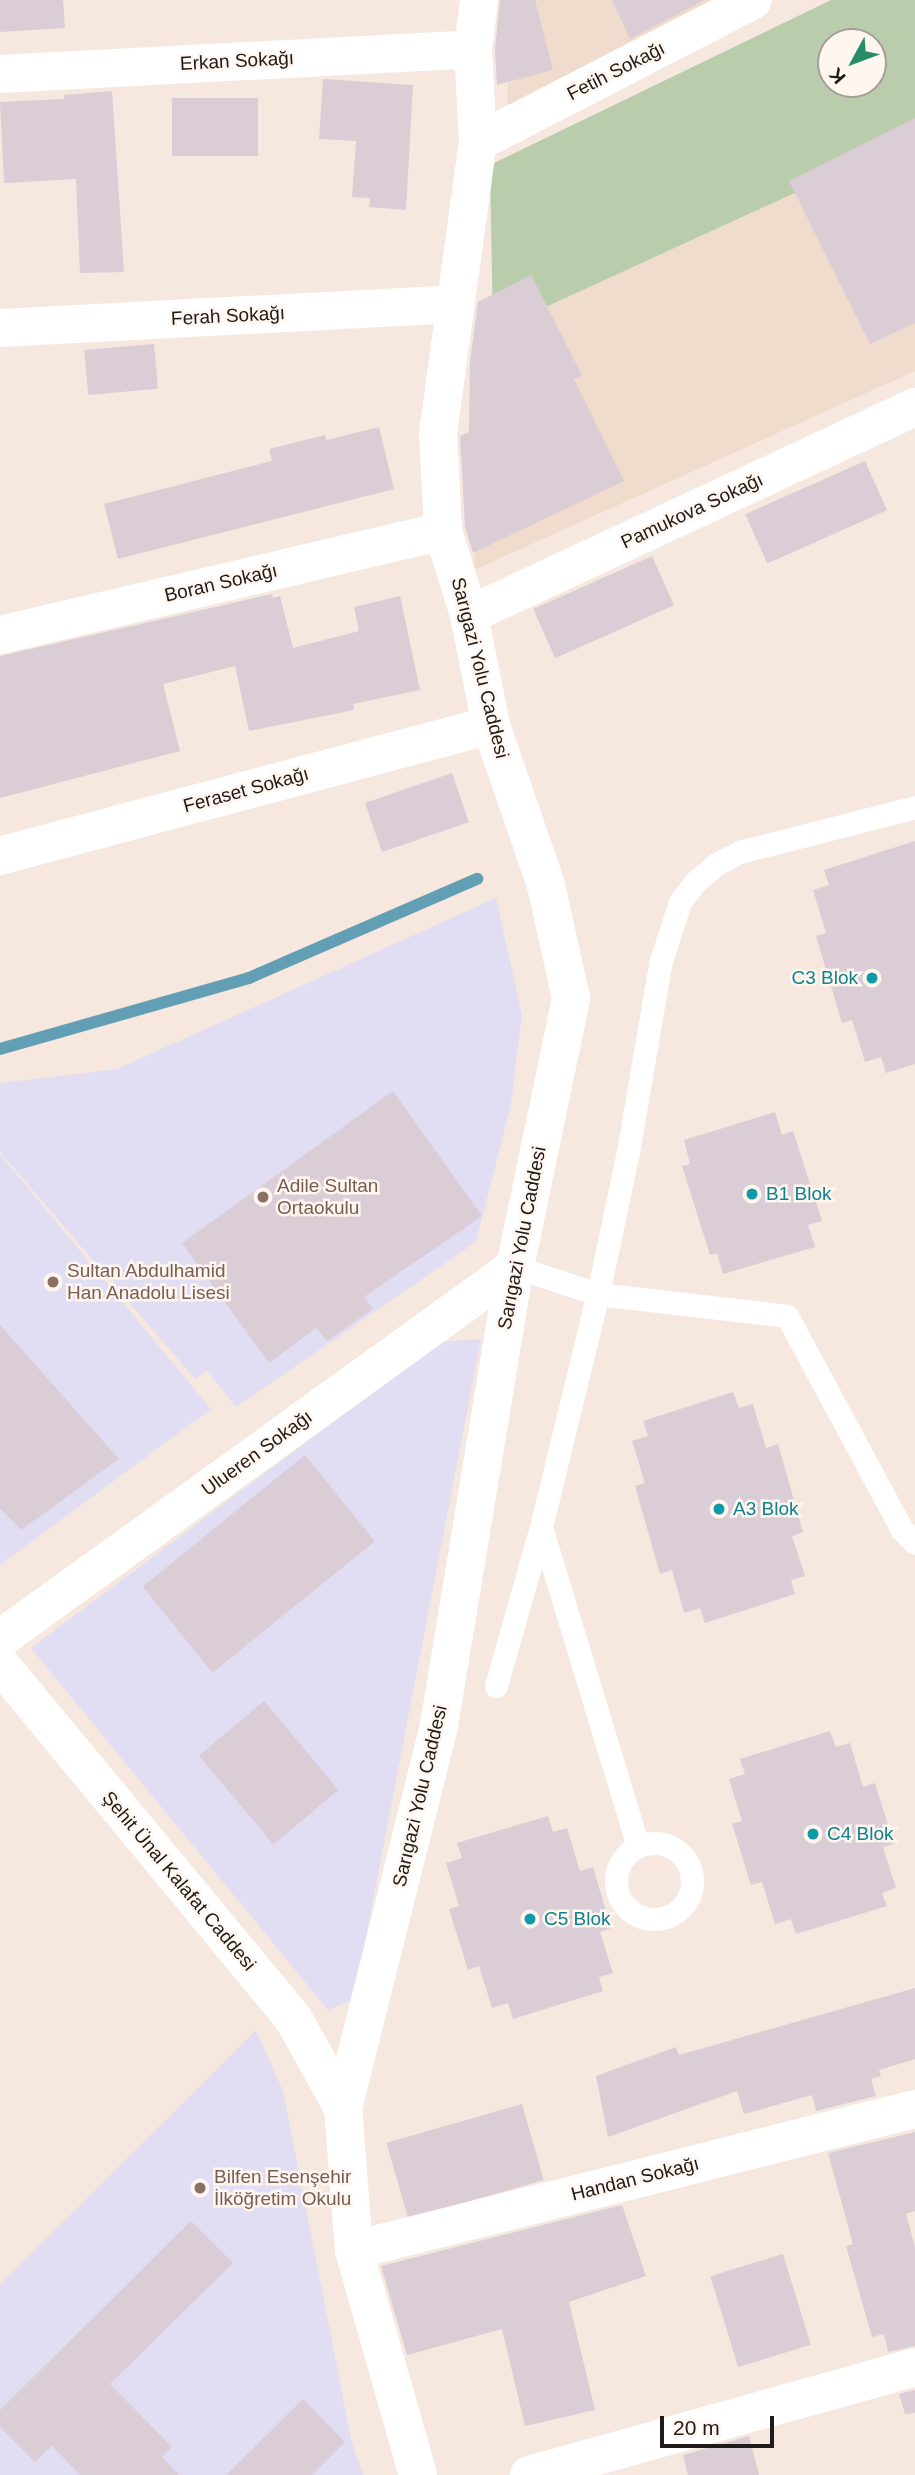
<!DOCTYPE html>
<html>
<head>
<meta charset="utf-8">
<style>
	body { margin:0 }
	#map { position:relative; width:915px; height:2475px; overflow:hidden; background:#f6e8de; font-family:Helvetica,sans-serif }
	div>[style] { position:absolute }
	.built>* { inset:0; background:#f0dccd }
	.education>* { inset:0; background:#e1def4 }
	.green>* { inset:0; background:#b9ccac }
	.stream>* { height:12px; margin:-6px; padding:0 6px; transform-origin:6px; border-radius:6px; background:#639fb4 }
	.building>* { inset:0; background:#dbcdd5; transform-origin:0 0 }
	.lane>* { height:23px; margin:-11.5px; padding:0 11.5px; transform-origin:11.5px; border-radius:11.5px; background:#fff }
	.lane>.ring { margin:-11.5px; padding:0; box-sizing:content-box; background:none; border:23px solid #fff; border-radius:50% }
	.street>* { height:38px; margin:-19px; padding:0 19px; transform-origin:19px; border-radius:19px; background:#fff }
	.secondary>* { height:38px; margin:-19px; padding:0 19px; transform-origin:19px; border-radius:19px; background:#fff }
	.dots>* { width:19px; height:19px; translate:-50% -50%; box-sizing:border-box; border:4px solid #fff6f0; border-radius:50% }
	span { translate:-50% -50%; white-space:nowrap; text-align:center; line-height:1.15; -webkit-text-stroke:5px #fff6f0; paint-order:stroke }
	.street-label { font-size:19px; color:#201b18 }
	.culture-label { font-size:19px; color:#0d838f }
	.right { translate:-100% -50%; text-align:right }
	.left { translate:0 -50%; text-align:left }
	.education-label { font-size:19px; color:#785e54 }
	.north { position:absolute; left:817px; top:28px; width:70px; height:70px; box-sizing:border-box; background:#fff6f0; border:2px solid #a69e9a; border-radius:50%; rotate:229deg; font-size:19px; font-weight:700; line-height:28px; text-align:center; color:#201b18 }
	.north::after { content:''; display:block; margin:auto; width:24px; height:32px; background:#278d69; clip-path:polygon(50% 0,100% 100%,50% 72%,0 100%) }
	.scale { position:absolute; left:660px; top:2416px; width:114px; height:32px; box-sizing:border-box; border:4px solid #201b18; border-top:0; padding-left:9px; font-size:21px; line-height:24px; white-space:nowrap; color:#201b18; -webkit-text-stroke:5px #fff6f0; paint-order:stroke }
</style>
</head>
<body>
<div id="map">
	<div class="built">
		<i style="clip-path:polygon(509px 0,766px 0,507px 122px)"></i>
		<i style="clip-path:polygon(915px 138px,915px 371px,474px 570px,493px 331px)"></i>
	</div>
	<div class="education">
		<i style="clip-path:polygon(496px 898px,522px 1015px,511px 1104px,476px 1242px,236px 1407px,207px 1371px,195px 1379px,0 1152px,0 1083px,117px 1069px)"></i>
		<i style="clip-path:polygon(0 1154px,211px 1409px,0 1565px)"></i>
		<i style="clip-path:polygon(481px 1339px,354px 1999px,328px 2010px,31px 1648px,440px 1342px)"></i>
		<i style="clip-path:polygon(256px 2030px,283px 2091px,352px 2443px,363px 2475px,0 2475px,0 2285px)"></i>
	</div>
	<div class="green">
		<i style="clip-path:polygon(evenodd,831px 0,915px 0,915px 138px,493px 331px,490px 165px,831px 0,831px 42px,873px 42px,873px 84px,831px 84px,831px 42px)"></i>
	</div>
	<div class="stream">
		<i style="left:0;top:1049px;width:259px;rotate:-15.9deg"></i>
		<i style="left:249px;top:978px;width:249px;rotate:-23.5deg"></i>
	</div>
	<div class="building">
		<i style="clip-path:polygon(0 0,63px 0,65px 28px,0 32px)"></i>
		<i style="clip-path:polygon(500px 0,535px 0,553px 70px,497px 85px,495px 50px)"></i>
		<i style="clip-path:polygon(612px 0,705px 0,630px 39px)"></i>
		<i style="clip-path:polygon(323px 79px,413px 85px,406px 210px,369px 207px,370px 198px,352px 197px,356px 141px,319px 139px)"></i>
		<i style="clip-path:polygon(112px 91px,124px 272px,80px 273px,76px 179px,4px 183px,0 102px,64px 99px,64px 95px)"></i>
		<i style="left:172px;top:98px;width:86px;height:58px"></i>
		<i style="clip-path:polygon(915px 118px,915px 323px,870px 344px,789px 181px)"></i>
		<i style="clip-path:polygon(531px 275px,582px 375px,574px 379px,624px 481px,473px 553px,465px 527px,460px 436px,469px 432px,470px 362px,478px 302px)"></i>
		<i style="left:154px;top:344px;width:45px;height:70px;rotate:85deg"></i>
		<i style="clip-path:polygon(379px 427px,394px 489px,118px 559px,104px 504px,272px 461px,269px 449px,325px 435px,326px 440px)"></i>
		<i style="left:865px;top:461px;width:54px;height:131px;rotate:66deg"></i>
		<i style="left:652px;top:556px;width:54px;height:130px;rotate:66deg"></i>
		<i style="clip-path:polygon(272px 594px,273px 598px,280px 596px,293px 648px,359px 631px,354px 607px,400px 596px,420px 690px,353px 704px,354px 710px,249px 731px,235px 666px,163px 684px,180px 751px,0 798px,0 656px)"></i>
		<i style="left:452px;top:773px;width:52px;height:92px;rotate:71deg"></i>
		<i style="clip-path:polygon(915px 841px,915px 1064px,886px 1073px,881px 1057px,865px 1062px,852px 1020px,842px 1023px,816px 936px,826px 933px,813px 890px,829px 885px,824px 870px)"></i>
		<i style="clip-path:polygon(393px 1091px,482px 1216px,364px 1297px,373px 1309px,327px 1341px,316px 1328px,269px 1363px,182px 1243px)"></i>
		<i style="clip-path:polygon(775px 1112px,782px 1135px,793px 1131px,822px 1221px,808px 1225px,815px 1247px,723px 1274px,717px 1253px,710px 1255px,682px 1166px,690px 1164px,684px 1140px)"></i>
		<i style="clip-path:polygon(0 1325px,119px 1459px,21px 1530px,0 1508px)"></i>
		<i style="clip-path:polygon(733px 1392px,739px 1408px,753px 1404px,766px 1448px,778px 1444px,803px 1532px,792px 1536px,805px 1576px,791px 1580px,795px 1594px,705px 1623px,700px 1608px,684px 1613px,672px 1570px,660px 1574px,635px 1486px,645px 1483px,632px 1441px,648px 1436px,643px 1421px)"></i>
		<i style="left:305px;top:1455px;width:111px;height:209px;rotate:51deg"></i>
		<i style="left:264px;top:1701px;width:116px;height:85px;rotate:50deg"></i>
		<i style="clip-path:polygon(830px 1731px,836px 1747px,850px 1743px,863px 1787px,875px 1783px,894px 1844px,883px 1847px,896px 1888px,882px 1893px,887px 1906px,796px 1934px,791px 1919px,775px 1924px,762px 1882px,751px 1885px,732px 1824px,742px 1821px,729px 1779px,745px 1774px,740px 1759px)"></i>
		<i style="clip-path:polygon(548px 1816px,553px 1832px,567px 1828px,580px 1871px,593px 1867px,611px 1928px,600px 1932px,613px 1973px,599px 1977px,603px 1991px,513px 2019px,508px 2003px,492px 2008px,479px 1966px,468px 1970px,449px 1909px,459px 1906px,446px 1863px,462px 1858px,457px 1843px)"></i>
		<i style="clip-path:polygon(915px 1988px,915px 2059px,879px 2070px,881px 2076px,871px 2079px,876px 2096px,816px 2111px,812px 2095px,744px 2114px,737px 2091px,608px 2137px,596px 2076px,676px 2047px,679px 2055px)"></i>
		<i style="left:522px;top:2104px;width:79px;height:141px;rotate:74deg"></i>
		<i style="clip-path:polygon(915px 2132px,915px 2211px,906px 2214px,915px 2247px,915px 2346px,888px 2352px,884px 2334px,872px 2337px,846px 2246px,853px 2244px,828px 2153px)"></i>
		<i style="clip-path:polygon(622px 2205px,646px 2276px,569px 2302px,595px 2410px,525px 2426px,502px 2329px,407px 2355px,381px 2266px)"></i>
		<i style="clip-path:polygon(191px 2221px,233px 2263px,110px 2384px,172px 2447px,162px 2457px,179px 2475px,80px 2475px,52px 2446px,35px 2462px,0 2427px,0 2410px)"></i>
		<i style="left:783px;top:2254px;width:95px;height:76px;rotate:73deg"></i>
		<i style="clip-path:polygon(915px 2390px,915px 2413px,905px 2414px,899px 2394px)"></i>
		<i style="clip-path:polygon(303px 2399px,345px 2442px,312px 2475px,226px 2475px)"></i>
		<i style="clip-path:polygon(749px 2436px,759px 2475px,688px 2475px,683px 2455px)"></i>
	</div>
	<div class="lane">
		<i style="left:515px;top:1267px;width:87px;rotate:18deg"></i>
		<i style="left:598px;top:1294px;width:190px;rotate:6.6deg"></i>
		<i style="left:787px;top:1316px;width:243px;rotate:61.7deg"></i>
		<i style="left:902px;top:1530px;width:18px;rotate:45deg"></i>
		<i style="left:541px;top:1527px;width:333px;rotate:73.1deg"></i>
		<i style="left:496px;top:1686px;width:165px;rotate:-74.2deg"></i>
		<i style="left:541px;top:1527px;width:240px;rotate:-76.3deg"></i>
		<i style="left:598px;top:1294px;width:145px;rotate:-78.1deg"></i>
		<i style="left:628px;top:1152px;width:191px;rotate:-80.3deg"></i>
		<i style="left:660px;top:964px;width:65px;rotate:-72.1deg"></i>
		<i style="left:680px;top:902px;width:25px;rotate:-53deg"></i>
		<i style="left:695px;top:882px;width:26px;rotate:-40deg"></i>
		<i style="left:715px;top:865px;width:27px;rotate:-28deg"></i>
		<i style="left:739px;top:852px;width:182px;rotate:-14.3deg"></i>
		<i class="ring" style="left:616px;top:1843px;width:53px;height:53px"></i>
	</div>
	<div class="street">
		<i style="left:0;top:74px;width:474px;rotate:-3deg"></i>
		<i style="left:478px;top:142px;width:309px;rotate:-27.3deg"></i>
		<i style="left:0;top:328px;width:456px;rotate:-3deg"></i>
		<i style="left:469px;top:615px;width:492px;rotate:-25deg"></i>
		<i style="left:0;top:635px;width:455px;rotate:-13.2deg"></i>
		<i style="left:0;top:856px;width:508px;rotate:-14.94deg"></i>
		<i style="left:0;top:1639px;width:635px;rotate:-35.84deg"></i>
		<i style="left:354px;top:2250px;width:578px;rotate:-14.11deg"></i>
		<i style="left:529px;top:2475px;width:401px;rotate:-15.6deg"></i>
	</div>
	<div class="secondary">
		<i style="left:0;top:1664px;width:460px;rotate:50.4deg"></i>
		<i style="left:293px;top:2018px;width:103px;rotate:60.9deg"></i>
		<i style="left:418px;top:2475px;width:234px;rotate:-105.9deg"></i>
		<i style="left:354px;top:2250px;width:142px;rotate:-94.4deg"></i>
		<i style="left:343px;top:2108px;width:395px;rotate:-75.9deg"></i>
		<i style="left:439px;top:1725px;width:464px;rotate:-80.6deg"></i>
		<i style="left:515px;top:1267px;width:275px;rotate:-78.2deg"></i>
		<i style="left:571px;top:998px;width:116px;rotate:-102.5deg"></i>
		<i style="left:546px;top:885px;width:169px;rotate:-109deg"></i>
		<i style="left:491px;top:725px;width:112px;rotate:-101.3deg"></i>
		<i style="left:469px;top:615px;width:88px;rotate:-107.2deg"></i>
		<i style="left:443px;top:531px;width:98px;rotate:-92.9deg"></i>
		<i style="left:438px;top:433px;width:294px;rotate:-82.2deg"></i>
		<i style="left:478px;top:142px;width:93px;rotate:-93.1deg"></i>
		<i style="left:473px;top:49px;width:49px;rotate:-83deg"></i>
	</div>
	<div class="dots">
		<i style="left:872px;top:978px;background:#0f9aa8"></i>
		<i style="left:752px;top:1194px;background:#0f9aa8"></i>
		<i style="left:263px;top:1197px;background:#8d6e63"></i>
		<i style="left:53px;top:1282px;background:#8d6e63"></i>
		<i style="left:719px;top:1509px;background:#0f9aa8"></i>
		<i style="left:813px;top:1834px;background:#0f9aa8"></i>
		<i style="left:530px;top:1919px;background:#0f9aa8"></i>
		<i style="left:200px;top:2188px;background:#8d6e63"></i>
	</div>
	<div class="street-label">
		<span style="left:237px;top:61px;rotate:-3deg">Erkan Sokağı</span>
		<span style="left:616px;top:71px;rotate:-27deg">Fetih Sokağı</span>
		<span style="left:228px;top:316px;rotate:-3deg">Ferah Sokağı</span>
		<span style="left:692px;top:511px;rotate:-25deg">Pamukova Sokağı</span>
		<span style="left:221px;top:583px;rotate:-13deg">Boran Sokağı</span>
		<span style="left:480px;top:668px;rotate:76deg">Sarıgazi Yolu Caddesi</span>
		<span style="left:246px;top:790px;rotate:-15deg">Feraset Sokağı</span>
		<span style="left:522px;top:1238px;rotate:-79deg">Sarıgazi Yolu Caddesi</span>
		<span style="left:257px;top:1453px;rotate:-36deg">Ulueren Sokağı</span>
		<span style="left:420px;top:1796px;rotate:-77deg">Sarıgazi Yolu Caddesi</span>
		<span style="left:179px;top:1881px;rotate:50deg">Şehit Ünal Kalafat Caddesi</span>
		<span style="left:635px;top:2179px;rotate:-14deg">Handan Sokağı</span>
	</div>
	<div class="culture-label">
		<span class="right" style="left:858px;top:978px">C3 Blok</span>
		<span class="left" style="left:766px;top:1194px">B1 Blok</span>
		<span class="left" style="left:733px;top:1509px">A3 Blok</span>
		<span class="left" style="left:827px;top:1834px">C4 Blok</span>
		<span class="left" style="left:544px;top:1919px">C5 Blok</span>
	</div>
	<div class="education-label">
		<span class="left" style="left:277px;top:1197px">Adile Sultan<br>Ortaokulu</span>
		<span class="left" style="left:67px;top:1282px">Sultan Abdulhamid<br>Han Anadolu Lisesi</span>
		<span class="left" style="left:214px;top:2188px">Bilfen Esenşehir<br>İlköğretim Okulu</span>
	</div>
	<div class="north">K</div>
	<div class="scale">20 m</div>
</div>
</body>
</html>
